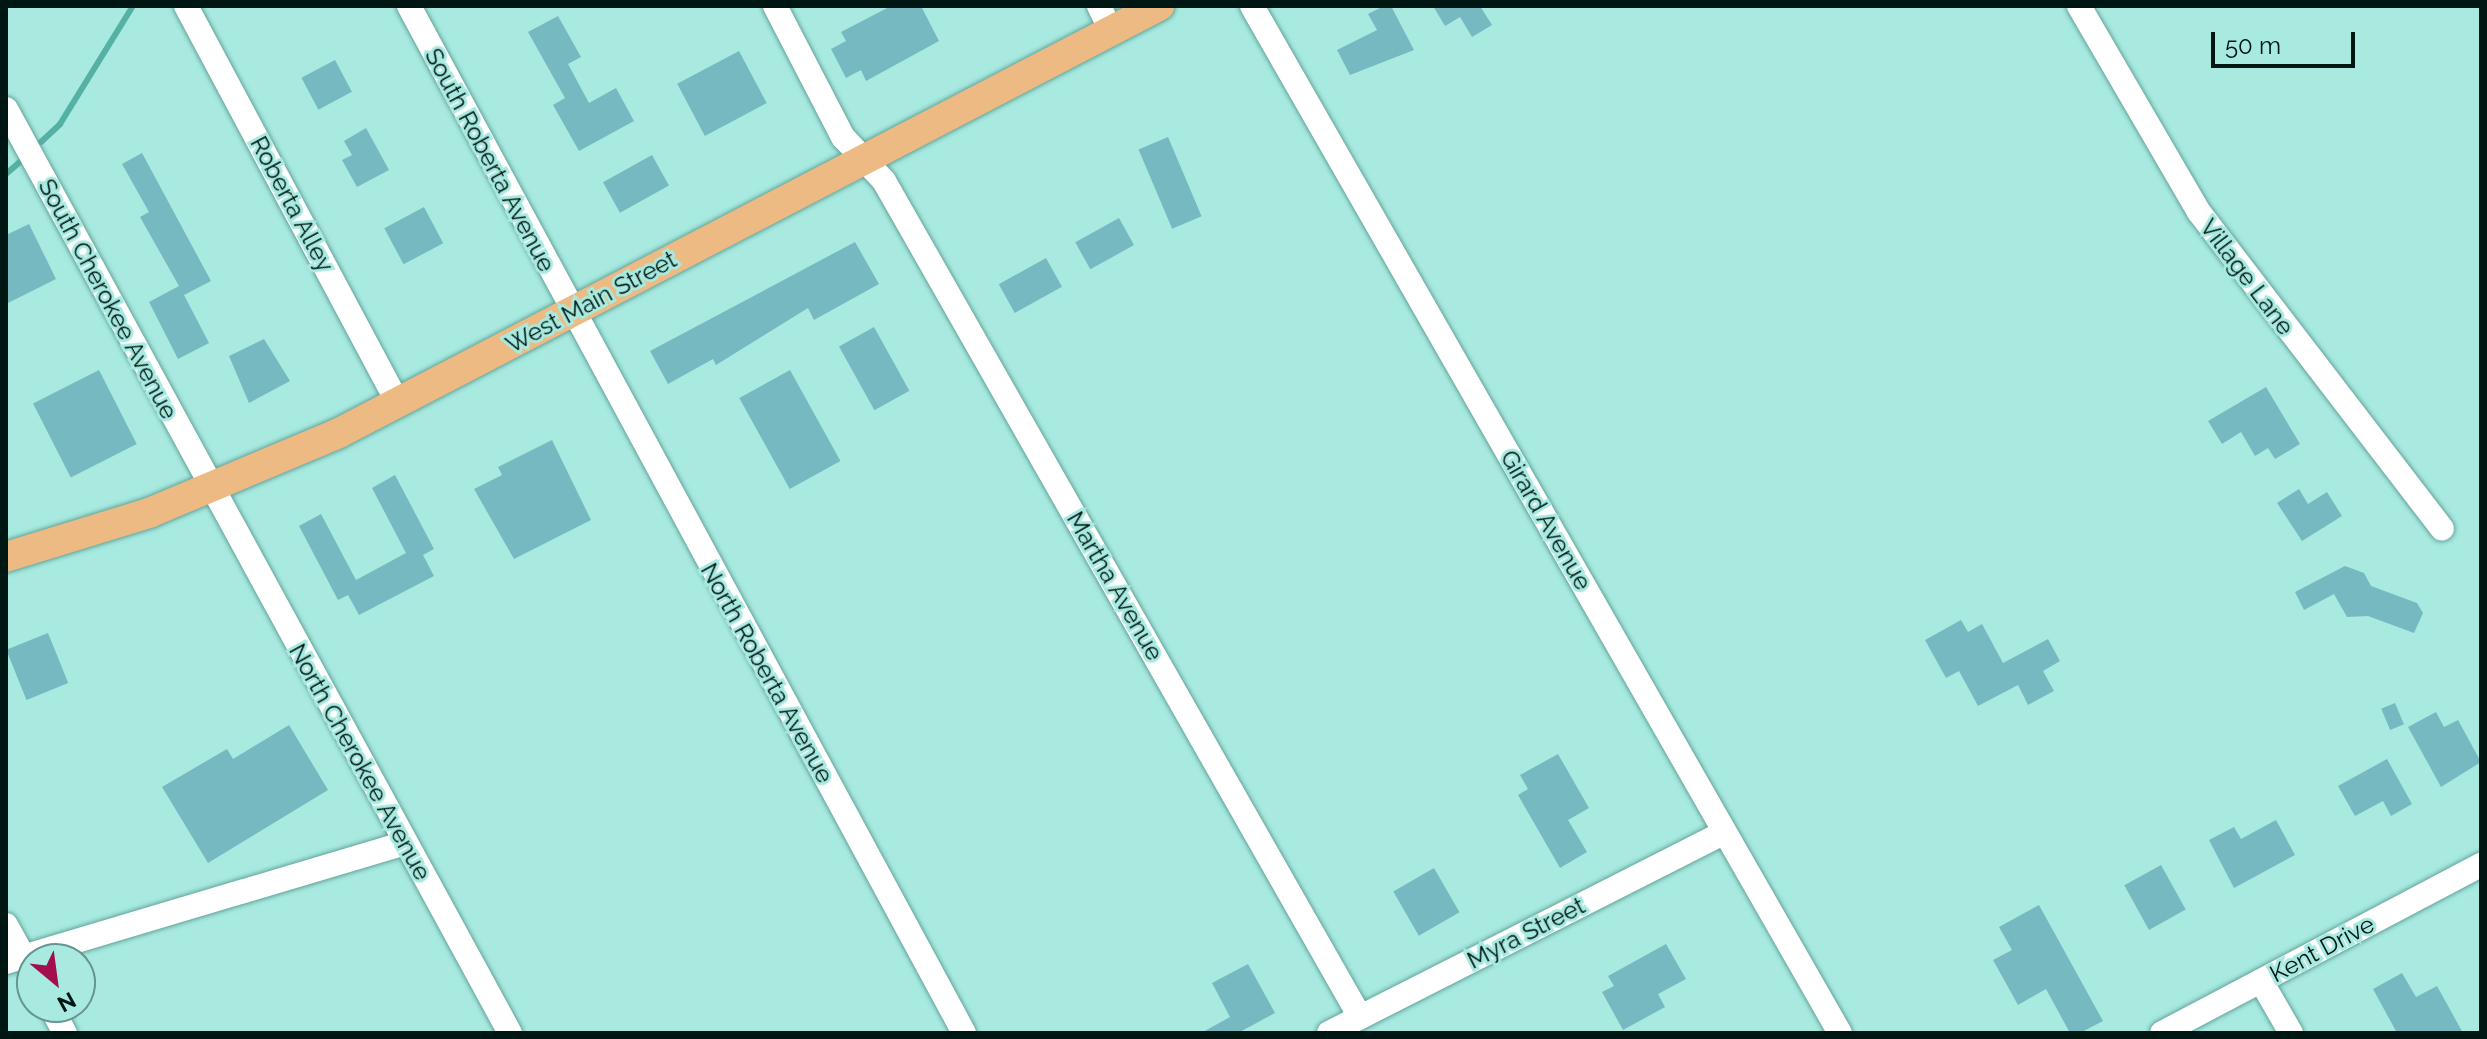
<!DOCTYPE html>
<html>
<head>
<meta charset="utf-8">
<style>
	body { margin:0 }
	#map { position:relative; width:2487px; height:1039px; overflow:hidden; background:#a8eae0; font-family:Raleway,sans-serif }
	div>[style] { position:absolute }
	.stream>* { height:6px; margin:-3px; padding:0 3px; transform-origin:3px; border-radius:3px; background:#56b1a5 }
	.building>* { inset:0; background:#77b9c0; transform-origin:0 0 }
	.roads { filter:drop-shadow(0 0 2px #63a39a) drop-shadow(0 0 2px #63a39a) }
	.minor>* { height:24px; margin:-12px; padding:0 12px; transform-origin:12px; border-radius:12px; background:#fff }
	.major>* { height:30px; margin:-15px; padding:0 15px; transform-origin:15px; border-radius:15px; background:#ecba82 }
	span { translate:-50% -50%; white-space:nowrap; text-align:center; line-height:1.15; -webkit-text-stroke:6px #a8eae0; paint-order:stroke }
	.street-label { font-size:24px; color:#001613 }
	.frame { position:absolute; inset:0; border:8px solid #001613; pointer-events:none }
	.north { position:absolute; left:16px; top:943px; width:80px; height:80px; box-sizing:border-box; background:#a8eae0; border:2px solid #65958e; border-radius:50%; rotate:151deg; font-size:22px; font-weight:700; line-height:32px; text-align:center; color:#001613 }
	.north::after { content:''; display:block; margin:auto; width:28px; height:36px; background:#a30e4e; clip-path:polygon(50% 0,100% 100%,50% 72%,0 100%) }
	.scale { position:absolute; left:2211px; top:32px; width:144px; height:36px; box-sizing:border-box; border:4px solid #001613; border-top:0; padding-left:10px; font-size:24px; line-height:28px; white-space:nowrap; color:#001613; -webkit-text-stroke:6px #a8eae0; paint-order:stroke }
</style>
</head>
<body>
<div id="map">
	<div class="stream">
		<i style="left:41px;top:142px;width:26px;rotate:-43deg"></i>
		<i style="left:60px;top:124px;width:139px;rotate:-58.3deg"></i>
		<i style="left:6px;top:174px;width:20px;rotate:-41deg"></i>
	</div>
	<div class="building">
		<i style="clip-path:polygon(891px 6px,921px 6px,939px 41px,866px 81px,861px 70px,846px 78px,831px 49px,846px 41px,841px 32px)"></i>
		<i style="clip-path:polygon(1384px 6px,1391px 6px,1414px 50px,1350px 75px,1337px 50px,1377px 30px,1368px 14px)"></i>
		<i style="clip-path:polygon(1433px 6px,1480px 6px,1492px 25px,1472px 37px,1460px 17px,1445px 26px)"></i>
		<i style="clip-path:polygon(558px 16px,581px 57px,568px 64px,589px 103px,616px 88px,634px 121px,579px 151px,553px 105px,565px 98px,528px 32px)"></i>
		<i style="left:739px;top:51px;width:59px;height:70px;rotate:62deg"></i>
		<i style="left:335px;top:60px;width:36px;height:38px;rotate:62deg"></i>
		<i style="clip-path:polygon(366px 128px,389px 170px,357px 187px,342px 160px,352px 155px,344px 141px)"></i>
		<i style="left:1168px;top:137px;width:86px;height:32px;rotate:67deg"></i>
		<i style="clip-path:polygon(142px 153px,211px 281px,184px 295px,209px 343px,178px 359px,149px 302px,179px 286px,140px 217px,149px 212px,122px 164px)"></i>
		<i style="left:652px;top:155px;width:35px;height:56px;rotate:61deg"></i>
		<i style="left:424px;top:207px;width:41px;height:45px;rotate:62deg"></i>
		<i style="left:1119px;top:218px;width:31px;height:50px;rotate:61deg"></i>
		<i style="clip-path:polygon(29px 224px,56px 279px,6px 304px,6px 235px)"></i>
		<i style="clip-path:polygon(855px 242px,879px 284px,814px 320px,808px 308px,716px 365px,713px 359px,668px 384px,650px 351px)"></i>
		<i style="left:1046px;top:258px;width:33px;height:54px;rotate:61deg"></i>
		<i style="left:874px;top:327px;width:73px;height:40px;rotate:61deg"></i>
		<i style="clip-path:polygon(264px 339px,290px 381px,249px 403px,229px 356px)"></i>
		<i style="left:99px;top:370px;width:83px;height:74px;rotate:63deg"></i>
		<i style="left:790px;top:370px;width:104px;height:58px;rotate:61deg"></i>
		<i style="clip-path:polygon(2266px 387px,2300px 444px,2275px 459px,2268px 448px,2255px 456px,2241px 432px,2222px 444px,2208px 421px)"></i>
		<i style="clip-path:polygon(552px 440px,591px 520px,514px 559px,474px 489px,502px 475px,498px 467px)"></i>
		<i style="clip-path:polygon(395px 475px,434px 549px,423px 555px,434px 576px,359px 615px,348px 595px,338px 600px,299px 526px,321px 514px,356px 580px,406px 553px,372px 488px)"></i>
		<i style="clip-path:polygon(2299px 489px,2308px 504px,2327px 492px,2342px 516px,2302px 541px,2277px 503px)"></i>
		<i style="clip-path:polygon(2345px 566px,2364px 573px,2371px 586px,2417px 603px,2423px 613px,2414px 633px,2368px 616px,2347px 617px,2334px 594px,2304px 610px,2295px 592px)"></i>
		<i style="clip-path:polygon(1961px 620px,1968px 632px,1982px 624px,2003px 663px,2048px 639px,2060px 661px,2043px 671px,2054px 691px,2028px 705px,2018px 685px,1978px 706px,1959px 671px,1946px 678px,1925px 640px)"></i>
		<i style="left:48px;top:633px;width:54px;height:45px;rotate:68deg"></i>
		<i style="left:2395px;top:703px;width:23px;height:15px;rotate:67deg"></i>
		<i style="clip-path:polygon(2436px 712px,2444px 727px,2458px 720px,2481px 762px,2441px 787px,2408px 727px)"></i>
		<i style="clip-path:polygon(289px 725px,328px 790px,208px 863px,162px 787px,227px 749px,233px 759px)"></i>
		<i style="clip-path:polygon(1558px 754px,1589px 808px,1568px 820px,1587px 852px,1560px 868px,1518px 795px,1528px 789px,1520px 775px)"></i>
		<i style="clip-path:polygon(2387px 759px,2412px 804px,2391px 816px,2383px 801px,2355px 816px,2338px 786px)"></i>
		<i style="clip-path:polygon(2276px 820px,2295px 855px,2234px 888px,2209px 840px,2234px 827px,2241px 839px)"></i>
		<i style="left:2161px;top:865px;width:51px;height:42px;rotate:61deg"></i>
		<i style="left:1434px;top:868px;width:51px;height:47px;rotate:60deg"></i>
		<i style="clip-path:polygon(2039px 905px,2103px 1021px,2080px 1033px,2070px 1033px,2046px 989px,2018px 1005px,1993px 960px,2012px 950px,1999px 927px)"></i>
		<i style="clip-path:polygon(1666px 944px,1686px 979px,1658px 994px,1665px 1007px,1623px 1030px,1602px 992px,1614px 986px,1608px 976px)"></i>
		<i style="clip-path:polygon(1248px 964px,1275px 1013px,1238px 1033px,1201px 1033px,1230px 1017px,1212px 983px)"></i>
		<i style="clip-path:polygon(2402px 973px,2416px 997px,2437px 986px,2463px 1033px,2397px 1033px,2373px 989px)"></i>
	</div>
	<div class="roads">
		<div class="minor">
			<i style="left:186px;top:6px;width:450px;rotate:61.9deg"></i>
			<i style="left:409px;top:6px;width:1167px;rotate:61.61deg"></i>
			<i style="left:775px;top:6px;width:148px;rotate:62.6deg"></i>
			<i style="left:843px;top:137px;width:60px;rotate:47deg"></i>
			<i style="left:884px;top:181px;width:962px;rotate:60.34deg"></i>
			<i style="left:1099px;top:6px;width:28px;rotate:64deg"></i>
			<i style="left:1252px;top:6px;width:1183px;rotate:60.21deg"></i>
			<i style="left:2079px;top:6px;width:238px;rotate:59.8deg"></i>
			<i style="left:2199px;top:212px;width:399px;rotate:52.5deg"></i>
			<i style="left:6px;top:109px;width:1053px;rotate:61.39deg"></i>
			<i style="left:6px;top:925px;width:54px;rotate:61deg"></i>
			<i style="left:6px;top:962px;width:416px;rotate:-16.6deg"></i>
			<i style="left:2261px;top:981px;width:60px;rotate:60deg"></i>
			<i style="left:51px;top:1007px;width:30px;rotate:62deg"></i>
			<i style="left:1329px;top:1033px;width:443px;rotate:-26.9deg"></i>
			<i style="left:2162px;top:1033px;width:361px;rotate:-27.8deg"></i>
		</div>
		<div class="major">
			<i style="left:6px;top:557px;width:150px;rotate:-17.1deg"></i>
			<i style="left:149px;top:513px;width:206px;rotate:-22.8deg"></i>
			<i style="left:339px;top:433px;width:925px;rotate:-27.51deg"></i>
		</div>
	</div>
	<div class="street-label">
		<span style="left:490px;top:160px;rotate:62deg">South Roberta Avenue</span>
		<span style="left:292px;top:204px;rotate:62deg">Roberta Alley</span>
		<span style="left:2247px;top:277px;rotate:53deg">Village Lane</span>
		<span style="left:108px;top:299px;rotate:62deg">South Cherokee Avenue</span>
		<span style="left:591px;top:302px;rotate:-28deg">West Main Street</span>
		<span style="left:1546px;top:520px;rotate:60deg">Girard Avenue</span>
		<span style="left:1115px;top:586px;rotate:60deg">Martha Avenue</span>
		<span style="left:767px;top:673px;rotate:61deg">North Roberta Avenue</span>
		<span style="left:360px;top:762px;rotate:61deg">North Cherokee Avenue</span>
		<span style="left:1526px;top:933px;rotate:-27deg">Myra Street</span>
		<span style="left:2322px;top:949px;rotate:-28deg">Kent Drive</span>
	</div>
	<div class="frame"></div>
	<div class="north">N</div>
	<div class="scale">50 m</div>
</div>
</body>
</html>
